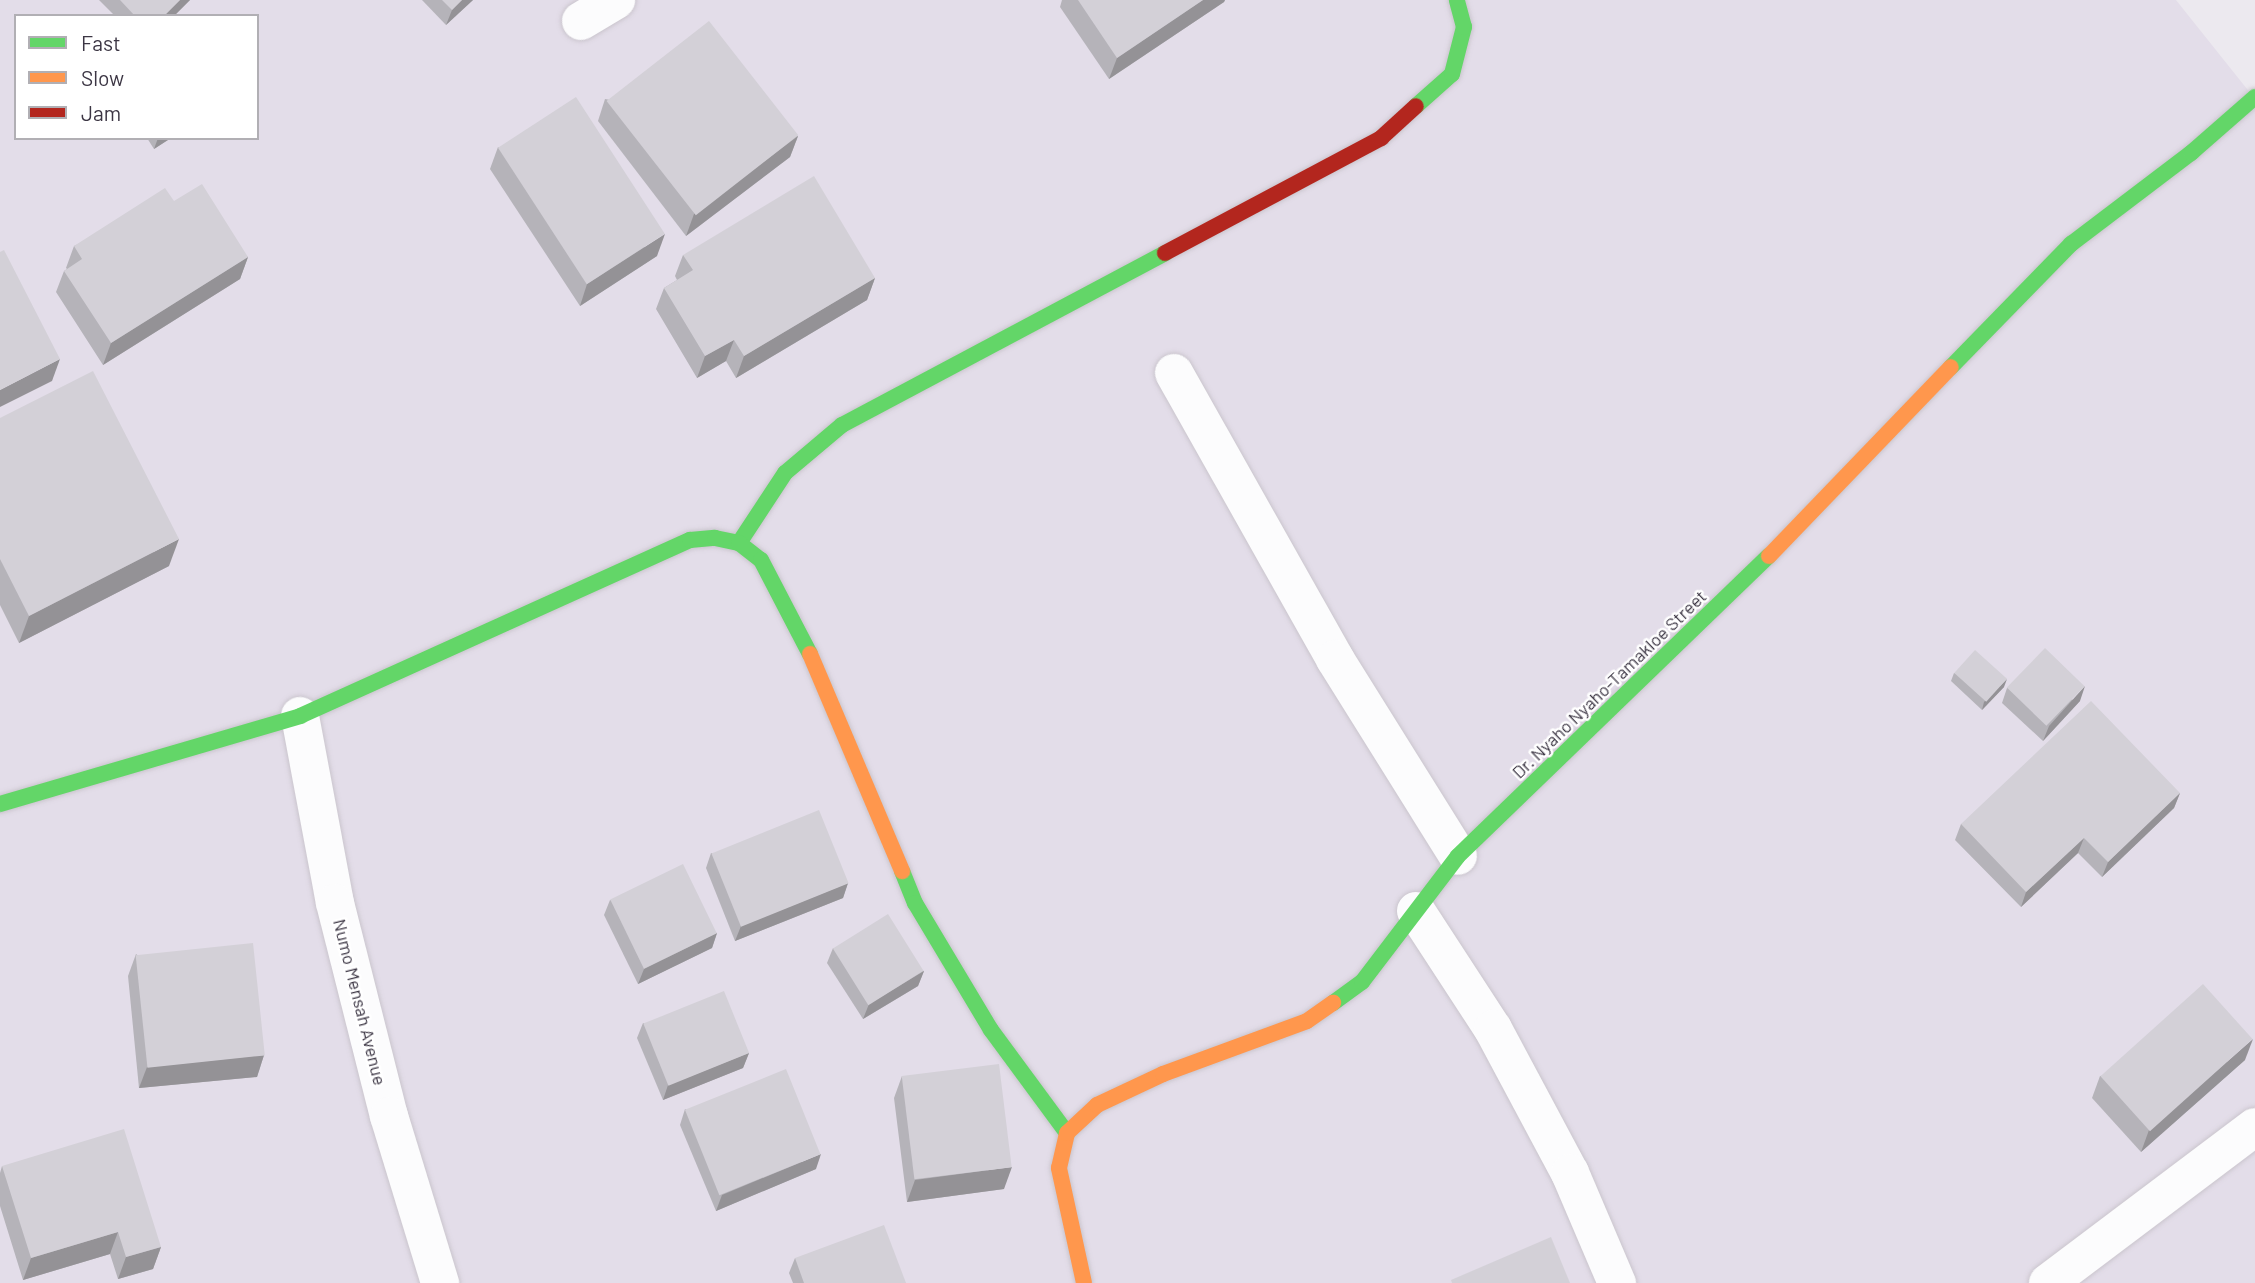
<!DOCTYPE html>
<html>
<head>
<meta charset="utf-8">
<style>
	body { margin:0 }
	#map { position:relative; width:2255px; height:1283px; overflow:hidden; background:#ece9ef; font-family:Barlow,sans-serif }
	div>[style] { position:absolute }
	.residential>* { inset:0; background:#e3dde9 }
	.roads { filter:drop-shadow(0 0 2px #cac5cd) drop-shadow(0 0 2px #cac5cd) }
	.street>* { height:38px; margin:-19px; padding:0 19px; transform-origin:19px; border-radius:19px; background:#fcfcfd }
	.fast>* { height:16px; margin:-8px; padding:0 8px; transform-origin:8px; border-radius:8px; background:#63d668 }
	.slow>* { height:16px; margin:-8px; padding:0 8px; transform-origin:8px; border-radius:8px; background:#ff974d }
	.jam>* { height:16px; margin:-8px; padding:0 8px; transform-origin:8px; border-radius:8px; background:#b3261e }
	.wall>* { inset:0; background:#b5b3b9 }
	.shaded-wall>* { inset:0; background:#949296 }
	.building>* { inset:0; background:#d3d0d7; transform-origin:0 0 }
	span { translate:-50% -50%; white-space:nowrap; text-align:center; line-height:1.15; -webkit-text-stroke:5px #fff; paint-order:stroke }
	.street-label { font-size:18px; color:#3c3644 }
	.legend { position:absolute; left:14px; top:14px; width:245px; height:126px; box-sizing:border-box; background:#fff; border:2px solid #b1afb4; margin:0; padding:9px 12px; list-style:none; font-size:21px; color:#3c3644 }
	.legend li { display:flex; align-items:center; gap:14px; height:35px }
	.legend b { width:35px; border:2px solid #b1afb4 }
</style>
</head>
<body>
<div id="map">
	<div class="residential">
		<i style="clip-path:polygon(evenodd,0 0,2176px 0,2255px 99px,2255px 1283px,0 1283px,0 0,16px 16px,257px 16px,257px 138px,16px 138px,16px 16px)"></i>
	</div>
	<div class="roads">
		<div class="street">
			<i style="left:581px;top:21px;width:41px;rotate:-31deg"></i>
			<i style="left:1174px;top:373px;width:328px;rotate:60.6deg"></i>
			<i style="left:1335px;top:659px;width:232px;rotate:58deg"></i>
			<i style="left:300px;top:716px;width:190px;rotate:79.4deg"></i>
			<i style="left:335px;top:903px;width:220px;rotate:75.8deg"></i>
			<i style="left:389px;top:1116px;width:175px;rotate:73deg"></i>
			<i style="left:1416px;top:911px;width:141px;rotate:56.9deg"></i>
			<i style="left:1493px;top:1029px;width:163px;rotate:61.9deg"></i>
			<i style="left:1570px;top:1173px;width:120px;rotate:66.9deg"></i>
			<i style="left:2048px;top:1283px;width:259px;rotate:-37deg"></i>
		</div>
		<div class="fast">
			<i style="left:1416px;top:106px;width:48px;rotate:-41.6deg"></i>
			<i style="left:1452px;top:74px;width:49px;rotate:-75.7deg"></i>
			<i style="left:1464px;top:27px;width:28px;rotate:-105deg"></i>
			<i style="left:1951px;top:367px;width:172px;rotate:-45.7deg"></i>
			<i style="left:2071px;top:244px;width:151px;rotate:-37.2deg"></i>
			<i style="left:2191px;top:153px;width:85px;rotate:-41.2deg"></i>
			<i style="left:739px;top:543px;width:84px;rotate:-56.7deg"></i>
			<i style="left:785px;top:473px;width:75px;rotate:-40.1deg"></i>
			<i style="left:842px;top:425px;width:366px;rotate:-28deg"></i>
			<i style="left:0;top:804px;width:313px;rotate:-16.3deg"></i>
			<i style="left:300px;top:716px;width:428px;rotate:-24.3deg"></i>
			<i style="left:690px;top:540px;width:25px;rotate:-5deg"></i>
			<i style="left:715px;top:538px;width:25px;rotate:12deg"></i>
			<i style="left:739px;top:543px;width:28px;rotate:38deg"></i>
			<i style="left:761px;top:560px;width:106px;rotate:62.5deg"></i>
			<i style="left:902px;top:871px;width:35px;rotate:68deg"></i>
			<i style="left:915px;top:903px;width:148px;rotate:59.1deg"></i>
			<i style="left:991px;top:1030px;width:128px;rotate:53.6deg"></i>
			<i style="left:1333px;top:1003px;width:36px;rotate:-36deg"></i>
			<i style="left:1362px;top:982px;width:158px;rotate:-52.7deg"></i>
			<i style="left:1458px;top:856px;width:432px;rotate:-44deg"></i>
		</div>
		<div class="slow">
			<i style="left:1769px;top:556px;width:262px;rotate:-46.1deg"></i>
			<i style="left:810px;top:654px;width:236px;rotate:67deg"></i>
			<i style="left:1084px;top:1283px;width:118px;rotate:-102.3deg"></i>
			<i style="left:1059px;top:1168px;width:36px;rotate:-77deg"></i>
			<i style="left:1067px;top:1133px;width:41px;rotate:-43deg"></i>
			<i style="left:1097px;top:1105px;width:73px;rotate:-25.2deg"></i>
			<i style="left:1163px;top:1074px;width:153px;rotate:-20.2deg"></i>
			<i style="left:1307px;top:1021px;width:32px;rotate:-35deg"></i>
		</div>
		<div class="jam">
			<i style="left:1165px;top:253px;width:245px;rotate:-28deg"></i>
			<i style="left:1381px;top:138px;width:47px;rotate:-42.4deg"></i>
		</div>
	</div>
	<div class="wall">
		<i style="clip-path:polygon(99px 0,190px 0,174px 16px,115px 16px)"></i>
		<i style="clip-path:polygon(422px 0,473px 0,446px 25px)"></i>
		<i style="clip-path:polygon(1062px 0,1225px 0,1224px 2px,1109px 79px,1060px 7px)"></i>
		<i style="clip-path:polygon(605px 99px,798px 136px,790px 157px,686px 236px,598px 121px)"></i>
		<i style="clip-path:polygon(147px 138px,171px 138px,154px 149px)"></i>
		<i style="clip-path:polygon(498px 147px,657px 256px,580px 306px,490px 169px)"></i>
		<i style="clip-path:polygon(174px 201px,248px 257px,240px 279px,103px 365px,56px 292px,64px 271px,67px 269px,66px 268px,74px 246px)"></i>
		<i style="clip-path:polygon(683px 255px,875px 278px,867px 300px,736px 378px,726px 361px,697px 378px,656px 309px,664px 288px,677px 280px,675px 276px)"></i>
		<i style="clip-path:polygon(0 418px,169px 566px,19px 643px,0 605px)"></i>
		<i style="clip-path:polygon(1954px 673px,2004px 687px,1982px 710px,1951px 681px)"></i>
		<i style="clip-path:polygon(2007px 688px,2080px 701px,2043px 741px,2002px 703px)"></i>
		<i style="clip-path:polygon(2180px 793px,2174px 808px,2102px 877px,2078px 853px,2021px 907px,1955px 840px,1961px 824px)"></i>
		<i style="clip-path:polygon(711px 853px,848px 883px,843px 898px,735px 941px,706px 868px)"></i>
		<i style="clip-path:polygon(610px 900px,717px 933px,712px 948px,638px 984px,604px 915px)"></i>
		<i style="clip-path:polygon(833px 948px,924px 971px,918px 986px,863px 1019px,827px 963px)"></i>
		<i style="clip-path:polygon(136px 954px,264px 1055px,257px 1077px,139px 1088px,128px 976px)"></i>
		<i style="clip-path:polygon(643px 1023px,749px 1053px,743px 1068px,663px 1100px,637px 1038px)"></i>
		<i style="clip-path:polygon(2245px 1060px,2141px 1152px,2092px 1098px,2100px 1076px)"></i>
		<i style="clip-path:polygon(902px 1076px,1004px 1189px,907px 1202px,894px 1098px)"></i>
		<i style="clip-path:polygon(685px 1109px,816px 1169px,716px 1211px,680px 1125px)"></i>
		<i style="clip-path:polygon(2px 1166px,161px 1247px,153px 1269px,118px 1279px,110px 1254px,23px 1280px,0 1206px,0 1173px)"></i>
		<i style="clip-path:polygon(795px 1258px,906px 1283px,793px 1283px,789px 1273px)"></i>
	</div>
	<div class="shaded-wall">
		<i style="clip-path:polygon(180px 0,190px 0,174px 16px,164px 16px)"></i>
		<i style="clip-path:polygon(462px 0,473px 0,446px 25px,452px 10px)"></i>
		<i style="clip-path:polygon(1203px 0,1225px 0,1224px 2px,1109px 79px,1117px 58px)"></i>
		<i style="clip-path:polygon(798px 136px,790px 157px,686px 236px,694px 214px)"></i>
		<i style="clip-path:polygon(158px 138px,171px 138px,154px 149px)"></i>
		<i style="clip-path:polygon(665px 234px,657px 256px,580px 306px,587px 284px)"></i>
		<i style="clip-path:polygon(248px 257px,240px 279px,103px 365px,111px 343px)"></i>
		<i style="clip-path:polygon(875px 278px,867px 300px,736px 378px,744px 356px)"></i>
		<i style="clip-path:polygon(734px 340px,726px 361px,697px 378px,705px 356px)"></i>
		<i style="clip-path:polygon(60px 359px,52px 381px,0 407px,0 390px)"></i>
		<i style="clip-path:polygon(179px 539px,169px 566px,19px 643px,29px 616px)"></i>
		<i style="clip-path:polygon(2007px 679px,2004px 687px,1982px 710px,1984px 702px)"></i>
		<i style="clip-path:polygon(2085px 686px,2080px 701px,2043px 741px,2049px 726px)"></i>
		<i style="clip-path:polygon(2180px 793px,2174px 808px,2102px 877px,2108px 862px)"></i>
		<i style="clip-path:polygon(2084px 838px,2078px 853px,2021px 907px,2026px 892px)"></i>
		<i style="clip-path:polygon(848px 883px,843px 898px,735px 941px,741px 926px)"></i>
		<i style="clip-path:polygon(717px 933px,712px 948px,638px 984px,644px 969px)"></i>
		<i style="clip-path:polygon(924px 971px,918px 986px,863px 1019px,869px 1004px)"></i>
		<i style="clip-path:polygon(2253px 1039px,2245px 1060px,2141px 1152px,2149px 1130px)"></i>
		<i style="clip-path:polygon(749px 1053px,743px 1068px,663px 1100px,668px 1085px)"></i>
		<i style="clip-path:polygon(264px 1055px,257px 1077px,139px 1088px,147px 1067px)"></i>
		<i style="clip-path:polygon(821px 1154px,816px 1169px,716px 1211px,722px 1195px)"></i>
		<i style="clip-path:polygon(1012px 1167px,1004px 1189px,907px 1202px,915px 1180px)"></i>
		<i style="clip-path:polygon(118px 1232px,110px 1254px,23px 1280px,31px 1258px)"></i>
		<i style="clip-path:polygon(161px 1247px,153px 1269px,118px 1279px,126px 1257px)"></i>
	</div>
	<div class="building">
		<i style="clip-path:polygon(120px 0,180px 0,164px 16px,135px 16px)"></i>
		<i style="clip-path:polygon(442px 0,462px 0,452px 10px)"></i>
		<i style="clip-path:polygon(1078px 0,1203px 0,1117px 58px)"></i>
		<i style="left:709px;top:21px;width:145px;height:130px;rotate:52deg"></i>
		<i style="left:576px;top:97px;width:163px;height:93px;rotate:57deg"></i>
		<i style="clip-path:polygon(814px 176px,875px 278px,744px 356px,734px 340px,705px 356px,664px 288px,693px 270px,683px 255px)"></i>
		<i style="clip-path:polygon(202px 184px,248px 257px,111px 343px,64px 271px,82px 259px,74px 246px,165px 188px,174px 201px)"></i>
		<i style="clip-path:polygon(4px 250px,60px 359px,0 390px,0 252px)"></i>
		<i style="clip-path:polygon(93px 371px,179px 539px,29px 616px,0 559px,0 418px)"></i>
		<i style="left:2045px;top:648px;width:55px;height:55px;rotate:44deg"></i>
		<i style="left:1975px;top:650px;width:43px;height:31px;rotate:42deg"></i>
		<i style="clip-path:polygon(2091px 701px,2180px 793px,2108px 862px,2084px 838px,2026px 892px,1961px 824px)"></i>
		<i style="left:819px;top:810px;width:79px;height:116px;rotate:68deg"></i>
		<i style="left:683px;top:864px;width:77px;height:81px;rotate:64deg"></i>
		<i style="left:888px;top:914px;width:67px;height:65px;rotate:58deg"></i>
		<i style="left:253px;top:943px;width:113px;height:118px;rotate:84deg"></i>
		<i style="left:2203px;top:984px;width:74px;height:138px;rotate:48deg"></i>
		<i style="left:724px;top:991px;width:67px;height:87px;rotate:68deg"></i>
		<i style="left:999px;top:1064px;width:104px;height:98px;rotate:83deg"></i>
		<i style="left:786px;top:1069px;width:92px;height:109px;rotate:68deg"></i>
		<i style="clip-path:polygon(124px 1129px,161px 1247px,126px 1257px,118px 1232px,31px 1258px,2px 1166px)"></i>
		<i style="clip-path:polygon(884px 1225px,906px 1283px,804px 1283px,795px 1258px)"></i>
		<i style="clip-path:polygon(1551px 1237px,1570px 1283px,1452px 1283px,1451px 1280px)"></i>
	</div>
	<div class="street-label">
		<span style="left:1609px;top:684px;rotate:-44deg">Dr. Nyaho Nyaho-Tamakloe Street</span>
		<span style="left:360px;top:1002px;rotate:76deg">Numo Mensah Avenue</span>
	</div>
	<ul class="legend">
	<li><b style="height:9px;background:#63d668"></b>Fast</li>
	<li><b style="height:9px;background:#ff974d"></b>Slow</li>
	<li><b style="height:9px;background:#b3261e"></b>Jam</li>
	</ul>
</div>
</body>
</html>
